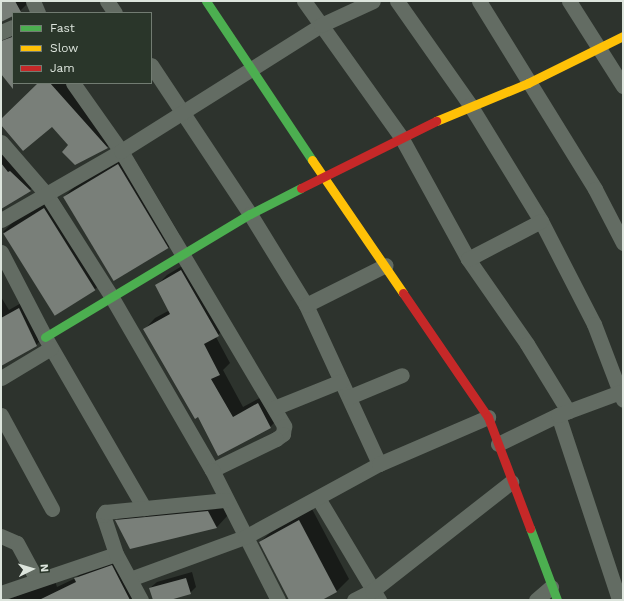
<!DOCTYPE html>
<html>
<head>
<meta charset="utf-8">
<style>
	body { margin:0 }
	#map { position:relative; width:624px; height:601px; overflow:hidden; background:#2d332d; font-family:"Work Sans",sans-serif }
	div>[style] { position:absolute }
	.shadow>* { inset:0; background:#0007 }
	.building>* { inset:0; background:#797f79; transform-origin:0 0 }
	.street>* { height:15px; margin:-7.5px; padding:0 7.5px; transform-origin:7.5px; border-radius:7.5px; background:#636c63 }
	.fast>* { height:9px; margin:-4.5px; padding:0 4.5px; transform-origin:4.5px; border-radius:4.5px; background:#4caf50 }
	.slow>* { height:9px; margin:-4.5px; padding:0 4.5px; transform-origin:4.5px; border-radius:4.5px; background:#ffc107 }
	.jam>* { height:9px; margin:-4.5px; padding:0 4.5px; transform-origin:4.5px; border-radius:4.5px; background:#c62828 }
	span { translate:-50% -50%; white-space:nowrap; text-align:center; line-height:1.15; -webkit-text-stroke:4px #2a362a; paint-order:stroke }
	.frame { position:absolute; inset:0; border:2px solid #dde5dd; pointer-events:none }
	.legend { position:absolute; left:12px; top:12px; width:140px; height:72px; box-sizing:border-box; background:#2a362a; border:1px solid #727c72; margin:0; padding:5px 7px; list-style:none; font-size:12px; color:#dde5dd }
	.legend li { display:flex; align-items:center; gap:8px; height:20px }
	.legend b { width:20px; border:1px solid #727c72 }
	.north { position:absolute; left:12px; top:549px; width:40px; height:40px; -webkit-text-stroke:3px #2a362a; paint-order:stroke; rotate:85deg; font-size:11px; font-weight:700; line-height:16px; text-align:center; color:#dde5dd }
	.north::after { content:''; display:block; margin:auto; width:14px; height:18px; background:#dde5dd; clip-path:polygon(50% 0,100% 100%,50% 72%,0 100%) }
</style>
</head>
<body>
<div id="map">
	<div class="shadow">
		<i style="clip-path:polygon(1px 1px,30px 1px,20px 11px,1px 21px)"></i>
		<i style="clip-path:polygon(13px 31px,13px 77px,1px 73px,1px 39px)"></i>
		<i style="clip-path:polygon(39px 83px,67px 83px,116px 138px,107px 147px,70px 145px,52px 125px,1px 124px,1px 120px)"></i>
		<i style="clip-path:polygon(1px 140px,39px 181px,30px 190px,1px 207px)"></i>
		<i style="clip-path:polygon(131px 153px,180px 235px,168px 248px,64px 197px,77px 184px)"></i>
		<i style="clip-path:polygon(57px 196px,107px 278px,94px 290px,3px 232px,16px 219px)"></i>
		<i style="clip-path:polygon(192px 260px,229px 324px,216px 337px,230px 363px,223px 370px,243px 407px,269px 393px,281px 416px,270px 427px,199px 416px,145px 329px,155px 318px,170px 310px,156px 286px,167px 275px)"></i>
		<i style="clip-path:polygon(1px 297px,9px 310px,30px 298px,47px 334px,36px 345px,1px 365px)"></i>
		<i style="clip-path:polygon(221px 499px,229px 514px,217px 527px,131px 547px,117px 520px,129px 508px)"></i>
		<i style="clip-path:polygon(312px 509px,349px 579px,337px 591px,320px 600px,290px 600px,260px 542px,273px 530px)"></i>
		<i style="clip-path:polygon(122px 555px,145px 600px,7px 600px,55px 581px,57px 587px,76px 578px,86px 568px)"></i>
		<i style="clip-path:polygon(192px 572px,196px 587px,190px 593px,166px 600px,154px 600px,150px 588px,157px 582px)"></i>
	</div>
	<div class="building">
		<i style="clip-path:polygon(1px 1px,15px 1px,21px 12px,13px 13px,13px 16px,1px 22px)"></i>
		<i style="clip-path:polygon(12px 37px,13px 38px,13px 89px,1px 74px,1px 41px)"></i>
		<i style="clip-path:polygon(38px 83px,50px 83px,108px 148px,75px 165px,62px 152px,68px 145px,52px 127px,23px 151px,1px 125px,1px 119px)"></i>
		<i style="clip-path:polygon(1px 163px,8px 172px,10px 171px,31px 191px,1px 209px)"></i>
		<i style="left:118px;top:164px;width:98px;height:64px;rotate:59deg"></i>
		<i style="left:44px;top:208px;width:97px;height:48px;rotate:58deg"></i>
		<i style="clip-path:polygon(181px 270px,219px 336px,204px 344px,220px 375px,211px 379px,233px 417px,258px 403px,271px 428px,218px 456px,198px 417px,195px 419px,143px 329px,170px 314px,155px 285px)"></i>
		<i style="clip-path:polygon(19px 308px,37px 346px,1px 366px,1px 318px)"></i>
		<i style="clip-path:polygon(208px 511px,217px 528px,130px 549px,115px 520px)"></i>
		<i style="clip-path:polygon(299px 520px,337px 592px,322px 600px,289px 600px,259px 542px)"></i>
		<i style="clip-path:polygon(112px 565px,130px 600px,39px 600px,76px 582px,74px 578px,78px 577px)"></i>
		<i style="clip-path:polygon(186px 578px,191px 594px,170px 600px,153px 600px,149px 588px)"></i>
	</div>
	<div class="street">
		<i style="left:33px;top:1px;width:13px;rotate:67deg"></i>
		<i style="left:107px;top:1px;width:14px;rotate:56deg"></i>
		<i style="left:304px;top:1px;width:167px;rotate:54.5deg"></i>
		<i style="left:401px;top:137px;width:139px;rotate:61.2deg"></i>
		<i style="left:468px;top:259px;width:103px;rotate:55.2deg"></i>
		<i style="left:527px;top:344px;width:79px;rotate:58.5deg"></i>
		<i style="left:397px;top:1px;width:127px;rotate:54.9deg"></i>
		<i style="left:470px;top:105px;width:136px;rotate:58.5deg"></i>
		<i style="left:541px;top:221px;width:116px;rotate:62.8deg"></i>
		<i style="left:594px;top:324px;width:81px;rotate:69.1deg"></i>
		<i style="left:479px;top:1px;width:221px;rotate:58.3deg"></i>
		<i style="left:595px;top:189px;width:61px;rotate:62.6deg"></i>
		<i style="left:569px;top:1px;width:101px;rotate:57.6deg"></i>
		<i style="left:1px;top:32px;width:13px;rotate:-23deg"></i>
		<i style="left:151px;top:65px;width:179px;rotate:56.4deg"></i>
		<i style="left:250px;top:214px;width:107px;rotate:58.4deg"></i>
		<i style="left:306px;top:305px;width:175px;rotate:65.3deg"></i>
		<i style="left:73px;top:83px;width:83px;rotate:54.8deg"></i>
		<i style="left:121px;top:151px;width:320px;rotate:59.3deg"></i>
		<i style="left:284px;top:426px;width:8px;rotate:97deg"></i>
		<i style="left:283px;top:434px;width:9px;rotate:144deg"></i>
		<i style="left:276px;top:439px;width:71px;rotate:154.2deg"></i>
		<i style="left:1px;top:142px;width:70px;rotate:49deg"></i>
		<i style="left:47px;top:195px;width:120px;rotate:57.6deg"></i>
		<i style="left:111px;top:296px;width:201px;rotate:59.9deg"></i>
		<i style="left:212px;top:470px;width:146px;rotate:63.1deg"></i>
		<i style="left:1px;top:220px;width:138px;rotate:-29.9deg"></i>
		<i style="left:121px;top:151px;width:236px;rotate:-32.2deg"></i>
		<i style="left:321px;top:25px;width:57px;rotate:-24.8deg"></i>
		<i style="left:1px;top:252px;width:96px;rotate:62.6deg"></i>
		<i style="left:45px;top:337px;width:198px;rotate:59.9deg"></i>
		<i style="left:468px;top:259px;width:82px;rotate:-27.5deg"></i>
		<i style="left:306px;top:305px;width:89px;rotate:-26.6deg"></i>
		<i style="left:1px;top:378px;width:58px;rotate:-31deg"></i>
		<i style="left:349px;top:397px;width:57px;rotate:-22.5deg"></i>
		<i style="left:274px;top:408px;width:72px;rotate:-21.9deg"></i>
		<i style="left:1px;top:415px;width:107px;rotate:61.5deg"></i>
		<i style="left:558px;top:415px;width:194px;rotate:71.7deg"></i>
		<i style="left:498px;top:444px;width:67px;rotate:-25.8deg"></i>
		<i style="left:558px;top:415px;width:69px;rotate:-20.3deg"></i>
		<i style="left:318px;top:498px;width:119px;rotate:59.1deg"></i>
		<i style="left:1px;top:536px;width:17px;rotate:24deg"></i>
		<i style="left:17px;top:543px;width:42px;rotate:61.6deg"></i>
		<i style="left:130px;top:579px;width:122px;rotate:-20.1deg"></i>
		<i style="left:245px;top:537px;width:153px;rotate:-28.6deg"></i>
		<i style="left:379px;top:464px;width:119px;rotate:-23.3deg"></i>
		<i style="left:1px;top:593px;width:121px;rotate:-18.7deg"></i>
		<i style="left:141px;top:600px;width:52px;rotate:-118.5deg"></i>
		<i style="left:116px;top:554px;width:41px;rotate:-108.4deg"></i>
		<i style="left:103px;top:515px;width:4px;rotate:-56deg"></i>
		<i style="left:105px;top:512px;width:122px;rotate:-5.7deg"></i>
		<i style="left:354px;top:600px;width:20px;rotate:-27deg"></i>
		<i style="left:372px;top:591px;width:177px;rotate:-38.1deg"></i>
		<i style="left:536px;top:600px;width:20px;rotate:-41deg"></i>
	</div>
	<div class="fast">
		<i style="left:206px;top:1px;width:191px;rotate:56.3deg"></i>
		<i style="left:45px;top:337px;width:239px;rotate:-31deg"></i>
		<i style="left:250px;top:214px;width:57px;rotate:-27deg"></i>
		<i style="left:530px;top:528px;width:77px;rotate:69.4deg"></i>
	</div>
	<div class="slow">
		<i style="left:436px;top:121px;width:100px;rotate:-22.4deg"></i>
		<i style="left:528px;top:83px;width:106px;rotate:-26.3deg"></i>
		<i style="left:312px;top:160px;width:161px;rotate:55.6deg"></i>
	</div>
	<div class="jam">
		<i style="left:301px;top:188px;width:151px;rotate:-26.4deg"></i>
		<i style="left:403px;top:293px;width:150px;rotate:55.6deg"></i>
		<i style="left:488px;top:417px;width:119px;rotate:69.3deg"></i>
	</div>
	<div class="frame"></div>
	<ul class="legend">
	<li><b style="height:5px;background:#4caf50"></b>Fast</li>
	<li><b style="height:5px;background:#ffc107"></b>Slow</li>
	<li><b style="height:5px;background:#c62828"></b>Jam</li>
	</ul>
	<div class="north">N</div>
</div>
</body>
</html>
